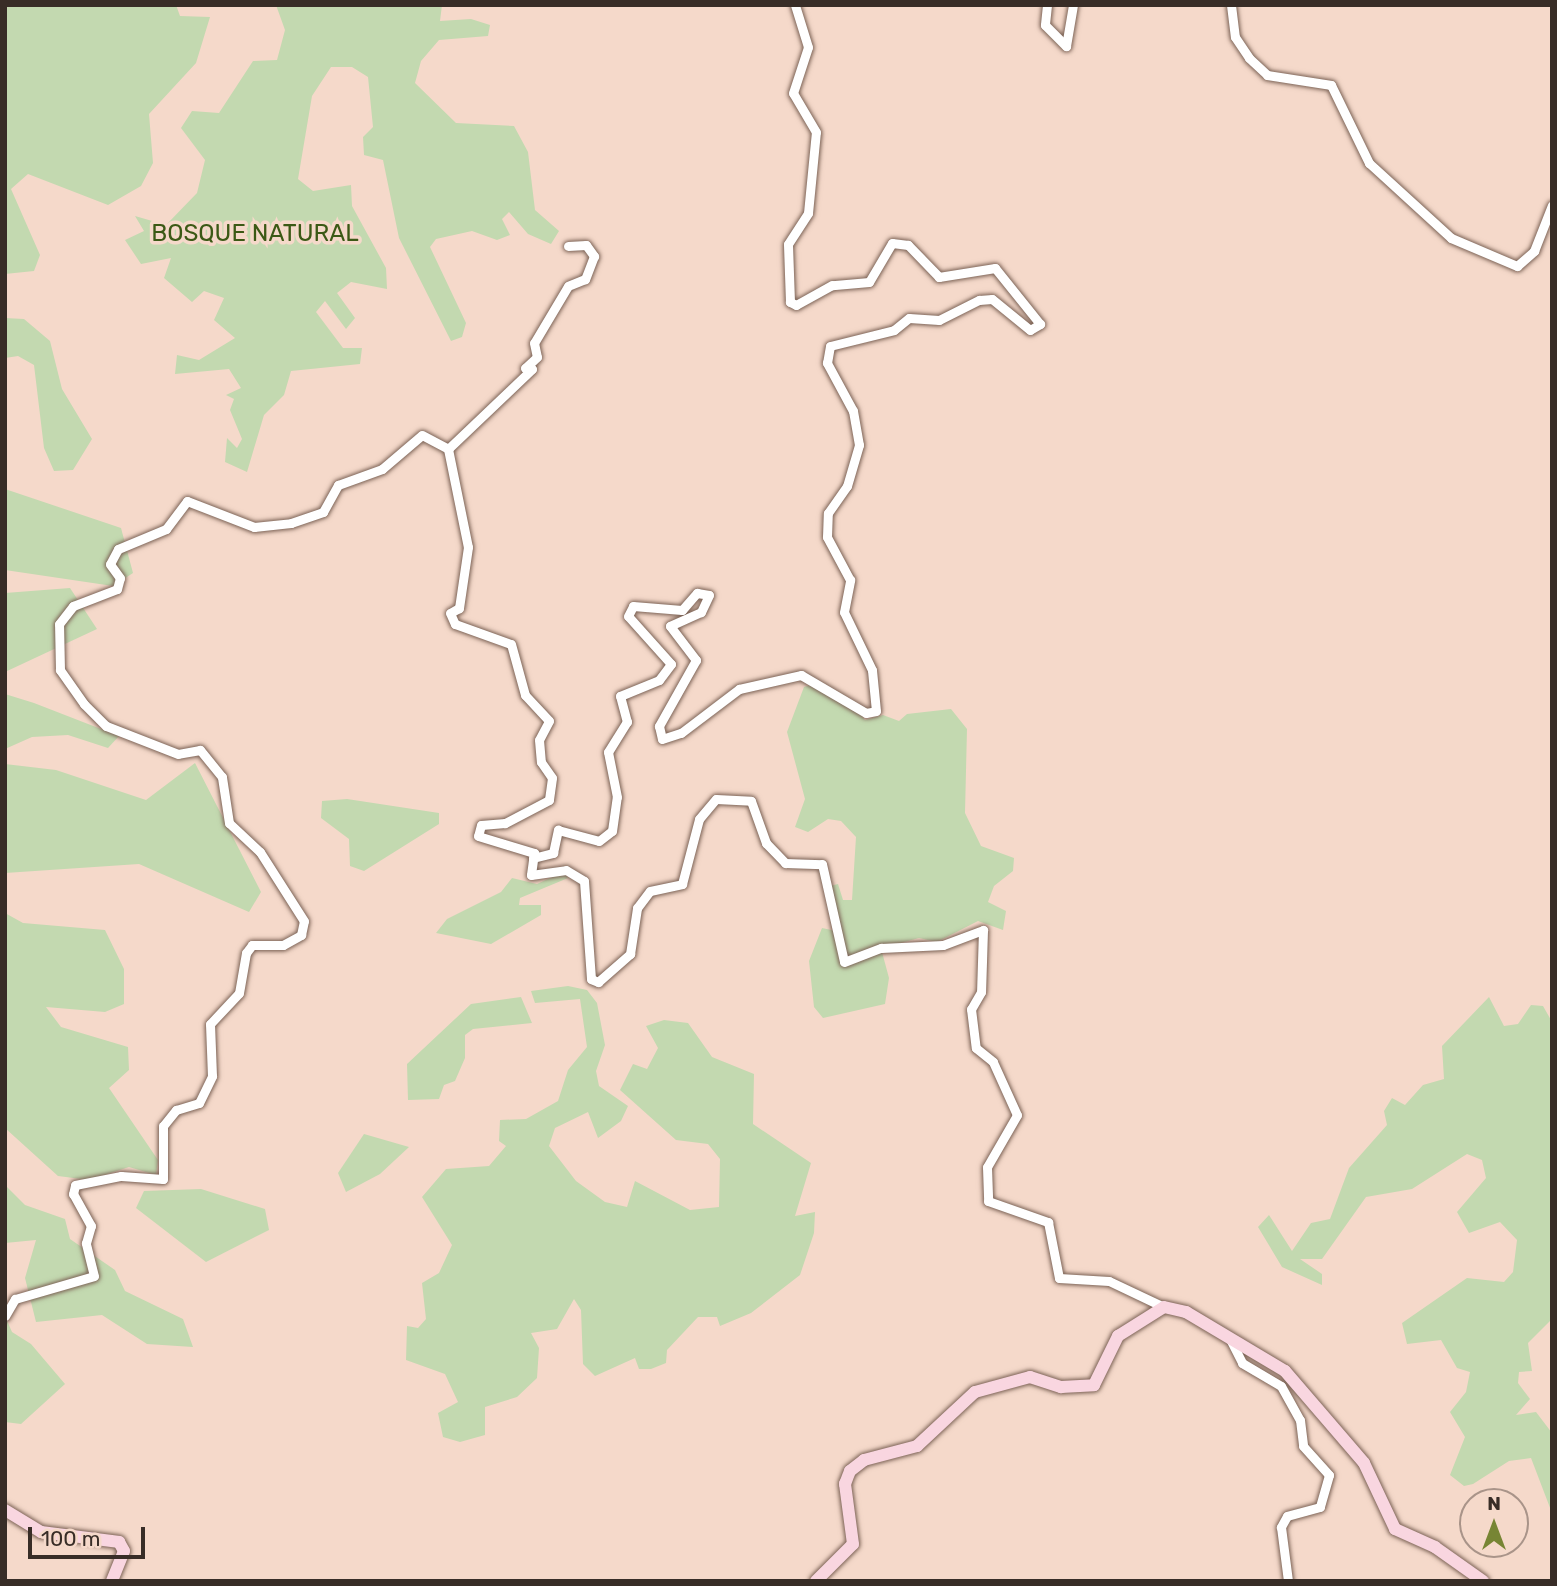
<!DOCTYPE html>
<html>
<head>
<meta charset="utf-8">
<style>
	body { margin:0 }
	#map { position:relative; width:1557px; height:1586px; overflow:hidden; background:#f5d9ca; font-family:Rubik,sans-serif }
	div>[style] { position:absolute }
	.green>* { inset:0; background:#c3d9b0 }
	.roads { filter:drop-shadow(0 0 2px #7c6356) drop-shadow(0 0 2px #7c6356) }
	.street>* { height:9px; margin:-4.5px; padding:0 4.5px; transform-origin:4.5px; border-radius:4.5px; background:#fff }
	.secondary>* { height:12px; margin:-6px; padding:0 6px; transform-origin:6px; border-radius:6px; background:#f9d6e0 }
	span { translate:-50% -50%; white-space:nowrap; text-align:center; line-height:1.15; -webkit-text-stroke:7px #f5d9ca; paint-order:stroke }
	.park-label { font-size:24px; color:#3b5915 }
	.frame { position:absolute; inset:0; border:7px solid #382d27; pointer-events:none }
	.north { position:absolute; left:1459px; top:1488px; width:70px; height:70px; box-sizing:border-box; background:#f5d9ca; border:2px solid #a99489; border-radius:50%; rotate:0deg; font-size:19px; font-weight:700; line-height:28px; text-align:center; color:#382d27 }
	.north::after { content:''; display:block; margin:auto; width:24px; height:32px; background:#778534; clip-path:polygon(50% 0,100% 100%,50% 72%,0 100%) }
	.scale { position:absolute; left:28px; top:1527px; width:117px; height:32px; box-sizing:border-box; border:4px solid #382d27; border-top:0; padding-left:9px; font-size:21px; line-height:24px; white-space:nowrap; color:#382d27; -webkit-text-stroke:5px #f5d9ca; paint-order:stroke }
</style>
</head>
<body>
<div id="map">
	<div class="green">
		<i style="clip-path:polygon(5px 5px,176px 5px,180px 16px,210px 17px,196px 63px,149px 114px,153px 163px,141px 186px,108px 205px,28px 174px,11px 189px,40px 255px,34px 271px,5px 274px)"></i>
		<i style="clip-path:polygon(276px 5px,442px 5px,440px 21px,471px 19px,490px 25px,488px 36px,439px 40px,421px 61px,415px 83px,456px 123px,514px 126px,528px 152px,535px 210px,559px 231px,551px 244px,528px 234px,509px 212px,502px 219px,510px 235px,497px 240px,472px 231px,436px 239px,430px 247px,466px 323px,462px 337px,451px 341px,399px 238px,383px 160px,364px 155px,363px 137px,373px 127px,368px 77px,352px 67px,331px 67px,312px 96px,298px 179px,313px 191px,351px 185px,352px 206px,386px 268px,387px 289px,351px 282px,337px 293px,355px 318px,346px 329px,325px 301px,316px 312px,343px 348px,362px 348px,360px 364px,291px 371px,284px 395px,264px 415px,247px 472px,225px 462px,227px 438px,237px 448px,242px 439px,230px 410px,234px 399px,226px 395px,241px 388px,229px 369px,175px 374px,177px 355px,199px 360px,235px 338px,214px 320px,224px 298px,204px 291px,192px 302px,164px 278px,171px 258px,141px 264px,125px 240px,144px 231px,135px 216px,166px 225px,197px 193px,205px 160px,181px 128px,192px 111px,219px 113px,253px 61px,277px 60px,285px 30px)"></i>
		<i style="clip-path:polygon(5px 318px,24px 319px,50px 341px,62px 389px,92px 439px,73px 470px,54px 471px,44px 448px,34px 365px,18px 356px,5px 358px)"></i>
		<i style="clip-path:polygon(5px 489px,121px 528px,133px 573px,113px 586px,5px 570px)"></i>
		<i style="clip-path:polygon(70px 588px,97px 629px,5px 672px,5px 593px)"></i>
		<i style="clip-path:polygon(816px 683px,845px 696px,865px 720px,883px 715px,899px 721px,907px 714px,951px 709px,967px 729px,965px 813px,981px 846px,1014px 858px,1013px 871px,994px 886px,988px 902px,1006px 911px,1003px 930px,978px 921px,937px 942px,919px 938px,845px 958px,830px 886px,838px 884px,843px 900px,852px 900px,856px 837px,841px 821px,828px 819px,808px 832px,795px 827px,805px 799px,787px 732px,804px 687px)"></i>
		<i style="clip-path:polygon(5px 694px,34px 703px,119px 736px,108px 748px,68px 735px,32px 737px,5px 749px)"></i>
		<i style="clip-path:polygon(195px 763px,261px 892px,249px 912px,139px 864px,5px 873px,5px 764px,56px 770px,146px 800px)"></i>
		<i style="clip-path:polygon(347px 799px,439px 813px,439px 824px,364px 871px,350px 866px,349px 839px,321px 818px,322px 801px)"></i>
		<i style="clip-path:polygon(563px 872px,568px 878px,520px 898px,519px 905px,541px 905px,541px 915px,491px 944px,436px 933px,447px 919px,501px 892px,512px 878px,537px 884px)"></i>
		<i style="clip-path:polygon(5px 913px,23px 923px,105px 930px,124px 969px,124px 1004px,105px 1012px,46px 1007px,61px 1027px,128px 1047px,129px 1070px,109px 1088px,158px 1160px,156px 1175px,129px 1167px,89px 1180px,58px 1176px,5px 1128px)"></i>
		<i style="clip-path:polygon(822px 928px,836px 931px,843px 966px,882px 952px,889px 978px,885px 1004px,823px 1018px,814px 1007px,809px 961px)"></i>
		<i style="clip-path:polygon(568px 986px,587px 990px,597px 1003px,605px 1045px,596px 1071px,599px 1086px,628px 1106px,621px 1121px,598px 1138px,588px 1112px,555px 1128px,549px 1146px,576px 1181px,605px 1202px,627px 1207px,635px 1181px,690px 1210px,719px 1207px,720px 1159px,708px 1144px,676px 1140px,620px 1090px,633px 1064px,647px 1069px,658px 1048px,646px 1026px,664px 1020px,688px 1023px,712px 1057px,754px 1074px,753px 1124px,811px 1163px,795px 1216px,815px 1212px,814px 1233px,800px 1275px,751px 1313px,720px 1326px,717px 1317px,698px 1317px,667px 1350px,666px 1363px,651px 1369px,639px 1369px,635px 1358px,595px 1376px,583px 1364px,581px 1310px,574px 1299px,557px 1329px,531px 1333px,539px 1348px,537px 1378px,517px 1397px,485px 1407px,485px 1435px,460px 1442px,443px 1437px,438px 1413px,458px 1402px,445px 1374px,406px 1360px,407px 1326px,418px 1328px,426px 1319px,422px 1283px,439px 1273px,452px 1245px,422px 1197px,446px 1169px,489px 1166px,506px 1146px,499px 1141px,500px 1120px,526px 1119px,558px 1101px,568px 1070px,587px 1047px,580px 999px,535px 1003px,531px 991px)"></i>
		<i style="clip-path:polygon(521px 997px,532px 1023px,473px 1029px,465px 1035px,465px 1058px,455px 1081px,444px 1085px,439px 1099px,408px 1100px,407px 1064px,471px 1004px)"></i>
		<i style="clip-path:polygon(1489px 997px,1504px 1026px,1518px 1024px,1531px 1005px,1543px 1006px,1551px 1020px,1552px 1319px,1528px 1343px,1532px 1371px,1519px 1372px,1518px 1383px,1530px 1399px,1516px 1415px,1536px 1412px,1552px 1433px,1552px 1513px,1531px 1458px,1509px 1461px,1473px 1484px,1464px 1486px,1450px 1475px,1465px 1437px,1450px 1412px,1466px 1392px,1470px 1372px,1457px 1368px,1441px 1340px,1407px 1344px,1402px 1323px,1467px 1278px,1504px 1282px,1513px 1272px,1517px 1240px,1500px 1222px,1469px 1233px,1457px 1212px,1486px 1178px,1482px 1160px,1467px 1154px,1412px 1189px,1366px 1197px,1322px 1259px,1300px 1259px,1322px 1274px,1322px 1285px,1282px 1267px,1258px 1227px,1269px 1215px,1292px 1251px,1311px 1223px,1330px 1219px,1349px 1168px,1387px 1125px,1384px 1111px,1392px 1098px,1405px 1105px,1423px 1085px,1444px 1079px,1442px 1046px)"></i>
		<i style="clip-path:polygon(364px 1134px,409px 1147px,380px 1174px,346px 1192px,338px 1173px)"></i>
		<i style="clip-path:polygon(5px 1185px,25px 1205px,65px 1219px,70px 1239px,115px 1270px,125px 1291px,183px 1319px,193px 1347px,147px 1344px,102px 1315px,36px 1322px,25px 1278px,36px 1240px,5px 1243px)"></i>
		<i style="clip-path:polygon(201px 1189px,265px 1209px,269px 1230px,206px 1262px,136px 1208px,144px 1191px)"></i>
		<i style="clip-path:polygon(5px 1316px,12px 1332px,31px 1344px,65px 1384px,21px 1424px,5px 1422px)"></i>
	</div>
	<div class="roads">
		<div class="street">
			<i style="left:1047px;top:5px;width:20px;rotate:96deg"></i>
			<i style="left:1045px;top:25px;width:30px;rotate:45deg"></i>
			<i style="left:1066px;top:46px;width:42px;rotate:-80.3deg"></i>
			<i style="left:1231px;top:5px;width:32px;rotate:83deg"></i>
			<i style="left:1235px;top:37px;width:25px;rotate:56deg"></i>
			<i style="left:1249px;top:58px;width:25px;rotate:43deg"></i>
			<i style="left:1267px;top:75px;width:65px;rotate:8.9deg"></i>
			<i style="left:1331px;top:85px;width:87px;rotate:64deg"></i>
			<i style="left:1369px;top:163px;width:111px;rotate:42.4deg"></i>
			<i style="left:1451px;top:238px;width:72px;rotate:23deg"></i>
			<i style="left:1517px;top:266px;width:23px;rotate:-41deg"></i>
			<i style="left:1534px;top:251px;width:49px;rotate:-68.6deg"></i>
			<i style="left:568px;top:246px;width:18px;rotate:-3deg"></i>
			<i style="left:586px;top:245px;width:14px;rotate:54deg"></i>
			<i style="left:594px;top:256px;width:25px;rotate:111deg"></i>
			<i style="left:585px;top:279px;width:18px;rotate:158deg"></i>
			<i style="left:568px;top:286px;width:66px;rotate:120.8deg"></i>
			<i style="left:534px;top:343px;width:14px;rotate:78deg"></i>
			<i style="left:537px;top:357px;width:16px;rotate:137deg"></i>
			<i style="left:525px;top:368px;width:7px;rotate:8deg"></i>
			<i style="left:532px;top:369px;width:116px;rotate:136.4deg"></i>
			<i style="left:448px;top:449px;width:100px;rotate:78.5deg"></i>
			<i style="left:468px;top:547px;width:62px;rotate:98.4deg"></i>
			<i style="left:459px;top:608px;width:10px;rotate:151deg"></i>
			<i style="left:450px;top:613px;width:12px;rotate:66deg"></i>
			<i style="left:455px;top:624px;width:59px;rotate:19.7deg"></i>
			<i style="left:511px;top:644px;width:53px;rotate:74.6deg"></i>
			<i style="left:525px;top:695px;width:35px;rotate:47deg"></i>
			<i style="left:549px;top:721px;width:21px;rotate:118deg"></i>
			<i style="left:539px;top:740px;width:22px;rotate:85deg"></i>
			<i style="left:541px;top:762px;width:19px;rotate:55deg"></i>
			<i style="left:552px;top:778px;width:22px;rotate:98deg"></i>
			<i style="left:549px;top:800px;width:50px;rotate:152.4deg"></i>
			<i style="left:505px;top:823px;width:24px;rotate:175deg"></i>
			<i style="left:481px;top:825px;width:11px;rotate:105deg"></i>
			<i style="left:478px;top:836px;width:59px;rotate:16.9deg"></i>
			<i style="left:534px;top:853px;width:22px;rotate:98deg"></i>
			<i style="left:531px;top:875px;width:35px;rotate:-8deg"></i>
			<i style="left:566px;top:870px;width:21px;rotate:31deg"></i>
			<i style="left:584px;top:881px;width:98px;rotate:85.9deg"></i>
			<i style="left:591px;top:979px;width:8px;rotate:23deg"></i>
			<i style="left:598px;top:982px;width:43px;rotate:-41.2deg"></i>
			<i style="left:630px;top:954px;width:47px;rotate:-81.3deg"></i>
			<i style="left:637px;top:908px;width:21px;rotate:-53deg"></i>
			<i style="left:650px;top:891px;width:33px;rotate:-12deg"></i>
			<i style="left:682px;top:884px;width:67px;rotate:-75.3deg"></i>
			<i style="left:699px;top:819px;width:26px;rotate:-50deg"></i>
			<i style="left:716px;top:799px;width:35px;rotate:3deg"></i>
			<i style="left:751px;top:801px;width:45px;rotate:70.3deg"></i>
			<i style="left:766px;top:843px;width:28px;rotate:46deg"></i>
			<i style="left:785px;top:863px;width:37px;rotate:2deg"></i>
			<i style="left:822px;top:864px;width:100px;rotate:77.3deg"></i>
			<i style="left:844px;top:962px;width:40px;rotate:-21deg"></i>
			<i style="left:881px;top:948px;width:62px;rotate:-2.8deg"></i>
			<i style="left:943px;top:945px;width:43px;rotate:-20.6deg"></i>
			<i style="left:983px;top:930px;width:62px;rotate:91.8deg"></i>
			<i style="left:981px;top:992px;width:20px;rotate:120deg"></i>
			<i style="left:971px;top:1009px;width:39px;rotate:83deg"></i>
			<i style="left:976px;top:1048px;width:22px;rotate:39deg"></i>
			<i style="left:993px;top:1062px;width:58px;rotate:65.6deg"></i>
			<i style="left:1017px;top:1115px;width:60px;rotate:120deg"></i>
			<i style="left:987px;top:1167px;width:34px;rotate:88deg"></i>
			<i style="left:988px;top:1201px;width:64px;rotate:19.3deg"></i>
			<i style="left:1048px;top:1222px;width:57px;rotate:78.9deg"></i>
			<i style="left:1059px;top:1278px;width:50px;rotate:3.4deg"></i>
			<i style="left:1109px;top:1281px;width:61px;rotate:25.3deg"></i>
			<i style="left:533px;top:858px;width:21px;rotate:-14deg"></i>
			<i style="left:553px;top:853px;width:24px;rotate:-78deg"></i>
			<i style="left:558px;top:830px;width:42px;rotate:15deg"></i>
			<i style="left:599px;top:841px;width:16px;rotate:-38deg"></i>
			<i style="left:612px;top:831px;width:34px;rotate:-82deg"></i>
			<i style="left:617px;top:797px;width:46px;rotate:-101.3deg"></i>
			<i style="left:608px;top:752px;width:36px;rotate:-58deg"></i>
			<i style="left:627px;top:722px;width:27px;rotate:-105deg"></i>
			<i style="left:620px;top:696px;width:42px;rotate:-22.3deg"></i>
			<i style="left:659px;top:680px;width:20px;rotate:-53deg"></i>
			<i style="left:671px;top:664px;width:64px;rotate:-131.9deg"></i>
			<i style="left:628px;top:616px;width:11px;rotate:-63deg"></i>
			<i style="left:633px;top:606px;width:49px;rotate:4.7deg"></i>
			<i style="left:682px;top:610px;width:23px;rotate:-49deg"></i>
			<i style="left:697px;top:593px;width:12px;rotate:9deg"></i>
			<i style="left:709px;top:595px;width:19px;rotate:115deg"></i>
			<i style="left:701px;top:612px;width:34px;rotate:156deg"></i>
			<i style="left:670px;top:626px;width:43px;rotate:52.6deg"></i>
			<i style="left:696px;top:660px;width:76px;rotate:119.3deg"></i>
			<i style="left:659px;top:726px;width:13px;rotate:77deg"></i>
			<i style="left:662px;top:739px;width:20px;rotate:-18deg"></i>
			<i style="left:681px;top:733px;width:73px;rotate:-37.2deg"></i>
			<i style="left:739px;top:689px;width:64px;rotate:-12.7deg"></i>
			<i style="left:801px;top:675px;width:75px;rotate:30.3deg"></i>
			<i style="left:866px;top:713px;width:10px;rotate:-11deg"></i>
			<i style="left:876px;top:711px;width:41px;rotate:-95.6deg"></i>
			<i style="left:872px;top:670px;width:64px;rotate:-115.8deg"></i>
			<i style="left:844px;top:612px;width:33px;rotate:-79deg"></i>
			<i style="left:850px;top:580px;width:49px;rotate:-118.1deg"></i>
			<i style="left:827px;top:537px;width:24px;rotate:-88deg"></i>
			<i style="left:828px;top:513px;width:33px;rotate:-55deg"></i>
			<i style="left:847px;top:486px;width:43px;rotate:-73.7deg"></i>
			<i style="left:859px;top:445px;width:35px;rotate:-100deg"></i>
			<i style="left:853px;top:411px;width:55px;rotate:-118.4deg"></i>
			<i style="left:827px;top:363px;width:17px;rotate:-80deg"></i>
			<i style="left:830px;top:346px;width:66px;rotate:-14deg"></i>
			<i style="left:894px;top:330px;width:19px;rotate:-39deg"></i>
			<i style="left:909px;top:318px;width:30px;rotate:4deg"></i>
			<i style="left:939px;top:320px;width:45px;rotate:-26.6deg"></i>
			<i style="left:979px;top:300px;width:13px;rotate:-4deg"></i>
			<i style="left:992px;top:299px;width:49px;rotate:39.2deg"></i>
			<i style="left:1030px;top:330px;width:12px;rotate:-31deg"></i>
			<i style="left:1040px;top:324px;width:72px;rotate:-128.8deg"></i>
			<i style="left:995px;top:268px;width:57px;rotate:170.9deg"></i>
			<i style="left:939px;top:277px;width:45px;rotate:-134.1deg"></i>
			<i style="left:908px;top:245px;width:16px;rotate:-173deg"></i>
			<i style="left:892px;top:243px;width:45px;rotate:120.5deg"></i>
			<i style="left:869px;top:282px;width:37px;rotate:175deg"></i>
			<i style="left:832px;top:285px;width:41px;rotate:150.9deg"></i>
			<i style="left:796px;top:305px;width:7px;rotate:-153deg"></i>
			<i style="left:790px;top:302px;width:58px;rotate:-92deg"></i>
			<i style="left:788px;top:244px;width:37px;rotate:-57deg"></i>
			<i style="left:808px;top:213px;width:81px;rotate:-84.4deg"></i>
			<i style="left:816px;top:132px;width:45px;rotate:-120.5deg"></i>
			<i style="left:793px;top:93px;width:48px;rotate:-71.9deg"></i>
			<i style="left:808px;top:47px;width:44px;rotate:-107.2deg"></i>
			<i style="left:5px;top:1316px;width:20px;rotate:-60deg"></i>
			<i style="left:15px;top:1299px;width:82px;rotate:-16.2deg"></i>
			<i style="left:94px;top:1276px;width:34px;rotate:-104deg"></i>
			<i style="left:86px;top:1243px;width:18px;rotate:-74deg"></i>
			<i style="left:91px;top:1226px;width:37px;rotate:-119deg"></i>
			<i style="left:73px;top:1194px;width:9px;rotate:-77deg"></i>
			<i style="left:75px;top:1185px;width:47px;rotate:-11.1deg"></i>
			<i style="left:121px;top:1176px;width:42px;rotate:4.1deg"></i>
			<i style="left:163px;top:1179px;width:53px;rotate:-90deg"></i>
			<i style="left:163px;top:1126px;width:21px;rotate:-51deg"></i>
			<i style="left:176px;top:1110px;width:24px;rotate:-17deg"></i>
			<i style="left:199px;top:1103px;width:30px;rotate:-64deg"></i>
			<i style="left:212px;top:1076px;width:52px;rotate:-92.2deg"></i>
			<i style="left:210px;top:1024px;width:42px;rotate:-46.9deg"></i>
			<i style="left:239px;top:993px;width:41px;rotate:-80.1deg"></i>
			<i style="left:246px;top:953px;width:10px;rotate:-53deg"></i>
			<i style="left:252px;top:945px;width:31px"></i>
			<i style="left:283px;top:945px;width:21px;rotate:-29deg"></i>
			<i style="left:301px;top:935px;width:14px;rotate:-78deg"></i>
			<i style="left:304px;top:921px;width:82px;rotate:-122.5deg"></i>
			<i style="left:260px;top:852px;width:42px;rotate:-136.9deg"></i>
			<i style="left:229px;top:823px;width:47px;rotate:-98.7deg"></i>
			<i style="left:222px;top:777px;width:35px;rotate:-129deg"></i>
			<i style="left:200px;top:750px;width:22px;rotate:170deg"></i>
			<i style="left:178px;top:754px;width:77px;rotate:-158.7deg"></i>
			<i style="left:106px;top:726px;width:31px;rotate:-135deg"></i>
			<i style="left:84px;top:704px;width:42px;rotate:-125.2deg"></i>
			<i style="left:60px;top:670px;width:46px;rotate:-91.2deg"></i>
			<i style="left:59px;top:624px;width:23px;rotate:-52deg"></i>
			<i style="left:73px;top:606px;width:47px;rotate:-21.1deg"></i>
			<i style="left:117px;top:589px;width:11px;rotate:-75deg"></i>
			<i style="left:120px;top:578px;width:17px;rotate:-126deg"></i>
			<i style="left:110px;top:564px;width:17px;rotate:-62deg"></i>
			<i style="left:118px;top:549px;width:52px;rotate:-22.6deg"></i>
			<i style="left:166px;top:529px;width:35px;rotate:-53deg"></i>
			<i style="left:187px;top:501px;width:72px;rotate:21.2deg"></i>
			<i style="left:254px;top:527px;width:37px;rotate:-6deg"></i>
			<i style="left:291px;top:523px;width:34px;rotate:-19deg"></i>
			<i style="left:323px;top:512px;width:31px;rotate:-61deg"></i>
			<i style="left:338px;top:485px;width:47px;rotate:-20deg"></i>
			<i style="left:382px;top:469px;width:52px;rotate:-40.4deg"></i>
			<i style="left:422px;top:435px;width:30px;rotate:28deg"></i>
			<i style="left:1230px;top:1339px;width:27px;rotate:63deg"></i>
			<i style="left:1242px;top:1363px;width:45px;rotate:30.5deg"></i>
			<i style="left:1281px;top:1386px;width:39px;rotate:61deg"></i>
			<i style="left:1300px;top:1420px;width:26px;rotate:83deg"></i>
			<i style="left:1303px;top:1446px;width:39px;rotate:48deg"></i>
			<i style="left:1329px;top:1475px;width:33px;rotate:106deg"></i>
			<i style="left:1320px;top:1507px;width:34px;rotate:165deg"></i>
			<i style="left:1287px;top:1516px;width:13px;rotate:119deg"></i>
			<i style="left:1281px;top:1527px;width:54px;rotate:82.6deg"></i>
		</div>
		<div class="secondary">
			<i style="left:5px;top:1510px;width:42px;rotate:31.4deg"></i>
			<i style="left:41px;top:1532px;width:79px;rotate:7.3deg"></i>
			<i style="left:119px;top:1542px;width:10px;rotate:61deg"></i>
			<i style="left:124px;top:1551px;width:32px;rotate:112deg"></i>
			<i style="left:816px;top:1581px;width:52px;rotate:-45deg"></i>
			<i style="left:853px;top:1544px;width:61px;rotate:-97.6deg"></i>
			<i style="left:845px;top:1484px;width:14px;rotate:-69deg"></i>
			<i style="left:850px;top:1471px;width:18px;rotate:-38deg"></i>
			<i style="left:864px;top:1460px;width:55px;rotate:-14.8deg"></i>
			<i style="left:917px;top:1446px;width:79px;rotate:-43deg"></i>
			<i style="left:975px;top:1392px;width:57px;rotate:-15.3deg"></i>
			<i style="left:1030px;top:1377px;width:33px;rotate:18deg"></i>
			<i style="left:1061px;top:1387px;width:33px;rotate:-3deg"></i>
			<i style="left:1094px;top:1385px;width:55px;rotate:-63.9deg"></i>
			<i style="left:1118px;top:1336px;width:54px;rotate:-32.2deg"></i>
			<i style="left:1164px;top:1307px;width:23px;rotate:13deg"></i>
			<i style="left:1186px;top:1312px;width:115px;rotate:30.8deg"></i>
			<i style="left:1285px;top:1371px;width:121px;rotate:49.3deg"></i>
			<i style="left:1364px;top:1463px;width:73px;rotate:64.8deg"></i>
			<i style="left:1395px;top:1529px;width:44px;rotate:24.2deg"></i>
			<i style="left:1435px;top:1547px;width:59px;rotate:35.3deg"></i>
		</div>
	</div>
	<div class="park-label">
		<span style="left:255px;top:234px">BOSQUE NATURAL</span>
	</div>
	<div class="frame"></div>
	<div class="north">N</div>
	<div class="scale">100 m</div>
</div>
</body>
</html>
